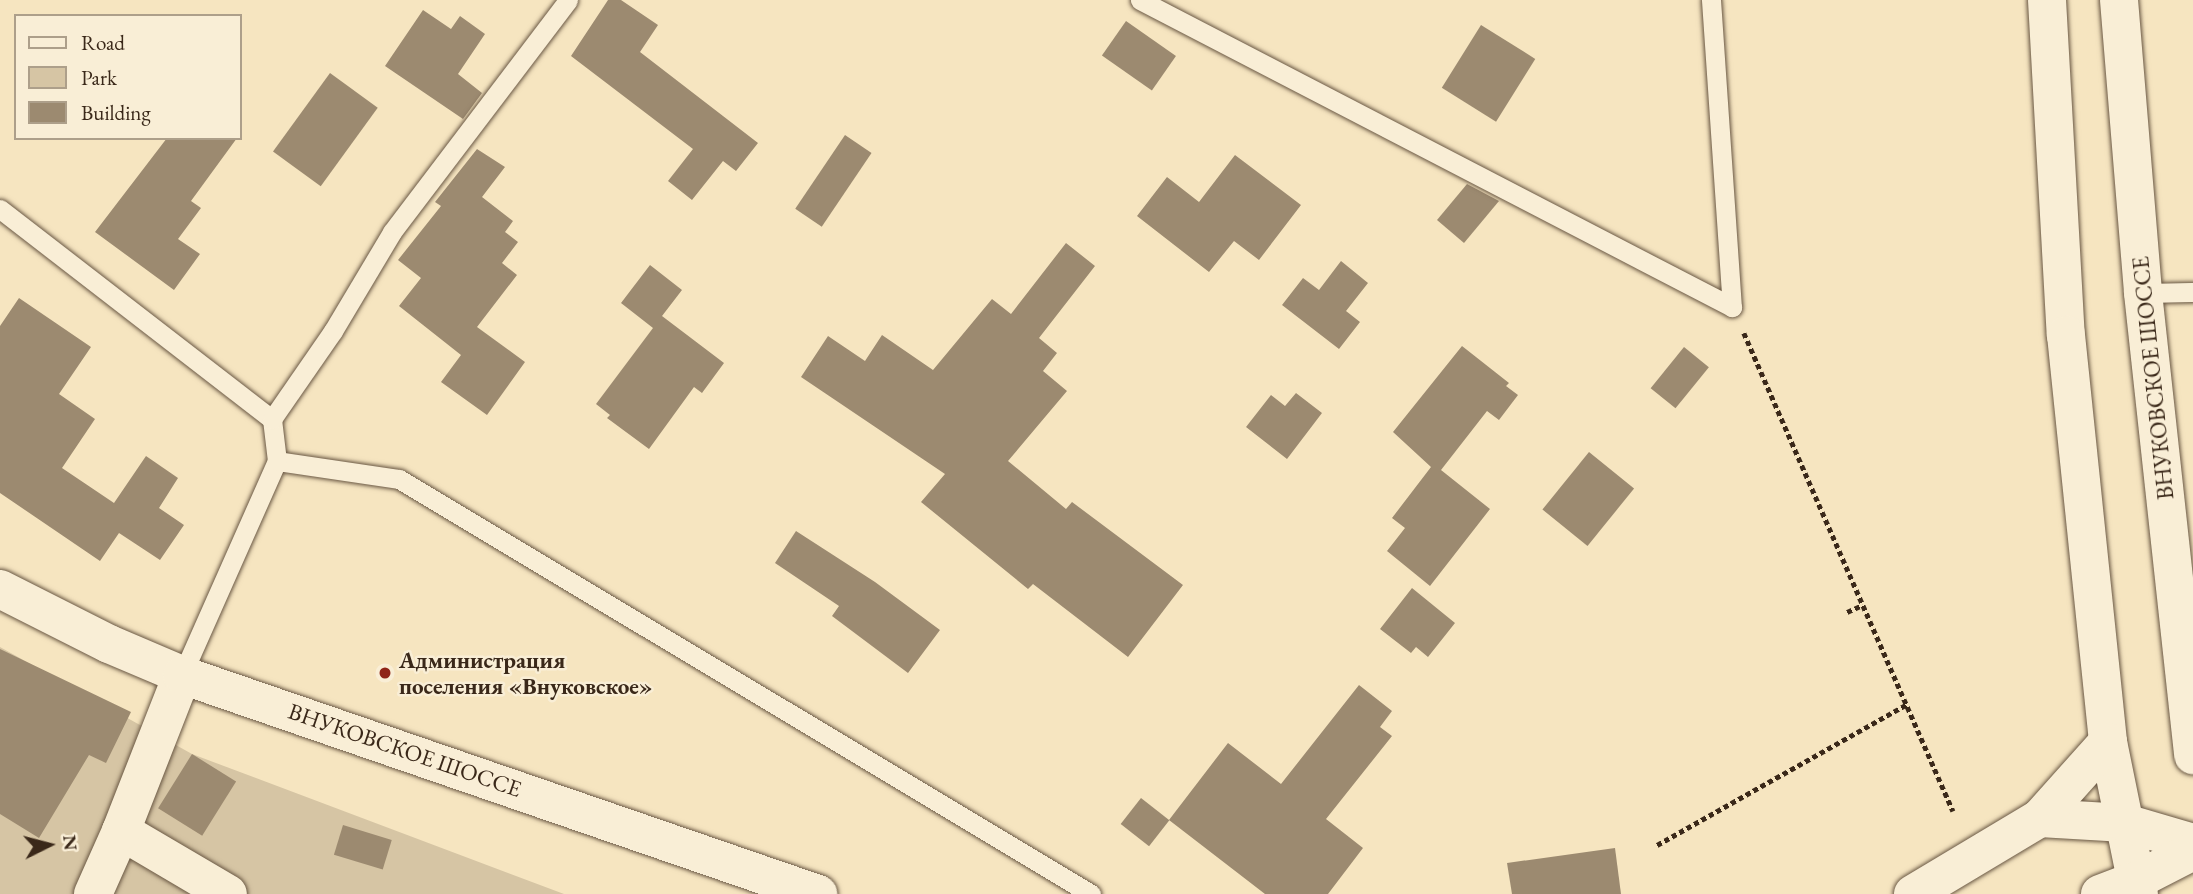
<!DOCTYPE html>
<html>
<head>
<meta charset="utf-8">
<style>
	body { margin:0 }
	#map { position:relative; width:2193px; height:894px; overflow:hidden; background:#f6e5c0; font-family:"EB Garamond",serif }
	div>[style] { position:absolute }
	.green>* { inset:0; background:#d6c5a4 }
	.building>* { inset:0; background:#9c8a70; transform-origin:0 0 }
	.path>* { height:4.5px; margin-top:-2.25px; transform-origin:0; background:repeating-linear-gradient(90deg,#3a2819 0 5px,transparent 0 8.5px) }
	.roads { filter:drop-shadow(0 0 2px #695743) drop-shadow(0 0 2px #695743) }
	.lane>* { height:19px; margin:-9.5px; padding:0 9.5px; transform-origin:9.5px; border-radius:9.5px; background:#f9eed6 }
	.street>* { height:38px; margin:-19px; padding:0 19px; transform-origin:19px; border-radius:19px; background:#f9eed6 }
	.secondary>* { height:38px; margin:-19px; padding:0 19px; transform-origin:19px; border-radius:19px; background:#f9eed6 }
	.dots>* { width:19px; height:19px; translate:-50% -50%; box-sizing:border-box; border:4px solid #f9eed6; border-radius:50% }
	span { translate:-50% -50%; white-space:nowrap; text-align:center; line-height:1.15; -webkit-text-stroke:5px #f9eed6; paint-order:stroke }
	.street-label { font-size:23px; color:#3a2819 }
	.poi-label { font-size:23px; color:#3a2819; font-weight:700 }
	.left { translate:0 -50%; text-align:left }
	.legend { position:absolute; left:14px; top:14px; width:228px; height:126px; box-sizing:border-box; background:#f9eed6; border:2px solid #ad9f8a; margin:0; padding:9px 12px; list-style:none; font-size:21px; color:#3a2819 }
	.legend li { display:flex; align-items:center; gap:14px; height:35px }
	.legend b { width:35px; border:2px solid #ad9f8a }
	.north { position:absolute; left:14px; top:810px; width:70px; height:70px; -webkit-text-stroke:5px #f9eed6; paint-order:stroke; rotate:84deg; font-size:19px; font-weight:700; line-height:28px; text-align:center; color:#3a2819 }
	.north::after { content:''; display:block; margin:auto; width:24px; height:32px; background:#3a2819; clip-path:polygon(50% 0,100% 100%,50% 72%,0 100%) }
</style>
</head>
<body>
<div id="map">
	<div class="green">
		<i style="clip-path:polygon(0 647px,192px 754px,564px 894px,0 894px)"></i>
	</div>
	<div class="building">
		<i style="clip-path:polygon(608px 0,621px 0,658px 25px,640px 52px,758px 143px,736px 171px,723px 161px,692px 200px,668px 181px,693px 149px,571px 56px)"></i>
		<i style="clip-path:polygon(423px 10px,451px 29px,460px 16px,485px 34px,458px 74px,482px 93px,463px 119px,385px 66px)"></i>
		<i style="left:1126px;top:21px;width:61px;height:42px;rotate:35deg"></i>
		<i style="left:1481px;top:25px;width:64px;height:74px;rotate:32deg"></i>
		<i style="left:330px;top:73px;width:59px;height:97px;rotate:36deg"></i>
		<i style="left:845px;top:135px;width:32px;height:89px;rotate:34deg"></i>
		<i style="clip-path:polygon(167px 138px,237px 138px,191px 201px,201px 208px,178px 239px,200px 254px,174px 290px,95px 232px)"></i>
		<i style="clip-path:polygon(477px 149px,505px 167px,482px 197px,513px 221px,505px 232px,518px 242px,502px 263px,517px 275px,477px 327px,525px 362px,487px 415px,441px 382px,461px 355px,399px 306px,421px 278px,398px 260px,441px 206px,435px 202px)"></i>
		<i style="clip-path:polygon(1235px 155px,1301px 205px,1259px 260px,1234px 241px,1209px 272px,1137px 216px,1167px 177px,1199px 202px)"></i>
		<i style="clip-path:polygon(1467px 184px,1499px 201px,1464px 243px,1437px 220px)"></i>
		<i style="clip-path:polygon(1066px 243px,1095px 266px,1039px 338px,1057px 353px,1043px 371px,1067px 391px,1008px 461px,1066px 509px,1072px 502px,1183px 585px,1128px 657px,1033px 584px,1028px 589px,921px 502px,945px 474px,801px 377px,828px 336px,865px 361px,882px 335px,933px 370px,992px 299px,1011px 314px)"></i>
		<i style="clip-path:polygon(1341px 261px,1368px 283px,1346px 311px,1360px 322px,1339px 349px,1282px 305px,1303px 278px,1319px 290px)"></i>
		<i style="clip-path:polygon(650px 265px,682px 290px,662px 316px,724px 363px,702px 393px,694px 387px,649px 449px,607px 418px,610px 415px,596px 404px,653px 328px,621px 303px)"></i>
		<i style="clip-path:polygon(19px 298px,91px 347px,59px 394px,95px 419px,62px 468px,114px 503px,146px 456px,178px 478px,159px 508px,184px 525px,160px 560px,119px 533px,100px 561px,0 493px,0 326px)"></i>
		<i style="clip-path:polygon(1462px 346px,1509px 383px,1506px 386px,1518px 395px,1499px 420px,1487px 411px,1441px 470px,1490px 509px,1430px 586px,1387px 551px,1405px 528px,1392px 518px,1431px 467px,1393px 432px)"></i>
		<i style="left:1684px;top:347px;width:32px;height:53px;rotate:39deg"></i>
		<i style="clip-path:polygon(1296px 393px,1322px 413px,1287px 459px,1246px 427px,1271px 395px,1285px 406px)"></i>
		<i style="left:1589px;top:452px;width:58px;height:74px;rotate:39deg"></i>
		<i style="clip-path:polygon(796px 531px,875px 582px,940px 630px,908px 673px,832px 616px,839px 606px,775px 563px)"></i>
		<i style="clip-path:polygon(1412px 588px,1455px 623px,1428px 657px,1416px 647px,1411px 653px,1380px 629px)"></i>
		<i style="clip-path:polygon(0 649px,131px 712px,106px 763px,89px 755px,39px 838px,0 814px)"></i>
		<i style="clip-path:polygon(1359px 685px,1392px 711px,1380px 727px,1392px 736px,1326px 819px,1363px 848px,1328px 894px,1265px 894px,1169px 820px,1228px 743px,1281px 784px)"></i>
		<i style="left:192px;top:754px;width:52px;height:64px;rotate:32deg"></i>
		<i style="left:1141px;top:798px;width:36px;height:33px;rotate:38deg"></i>
		<i style="left:343px;top:825px;width:51px;height:31px;rotate:17deg"></i>
		<i style="clip-path:polygon(1615px 848px,1621px 894px,1512px 894px,1507px 863px)"></i>
	</div>
	<div class="path">
		<i style="left:1744px;top:333px;width:522px;rotate:66.38deg"></i>
		<i style="left:1847px;top:612px;width:17px;rotate:-24deg"></i>
		<i style="left:1657px;top:845px;width:287px;rotate:-29.4deg"></i>
	</div>
	<div class="roads">
		<div class="lane">
			<i style="left:1140px;top:0;width:667px;rotate:27.41deg"></i>
			<i style="left:1711px;top:0;width:308px;rotate:86.1deg"></i>
			<i style="left:0;top:209px;width:344px;rotate:37.7deg"></i>
			<i style="left:2143px;top:293px;width:50px;rotate:-1.1deg"></i>
			<i style="left:277px;top:461px;width:123px;rotate:8.4deg"></i>
			<i style="left:399px;top:479px;width:807px;rotate:30.95deg"></i>
			<i style="left:182px;top:675px;width:234px;rotate:-66.1deg"></i>
			<i style="left:277px;top:461px;width:42px;rotate:-96.8deg"></i>
			<i style="left:272px;top:419px;width:107px;rotate:-55.3deg"></i>
			<i style="left:333px;top:331px;width:115px;rotate:-59.2deg"></i>
			<i style="left:392px;top:232px;width:291px;rotate:-52.8deg"></i>
		</div>
		<div class="street">
			<i style="left:121px;top:831px;width:124px;rotate:30.5deg"></i>
			<i style="left:93px;top:894px;width:69px;rotate:-66deg"></i>
			<i style="left:121px;top:831px;width:168px;rotate:-68.6deg"></i>
		</div>
		<div class="secondary">
			<i style="left:2047px;top:0;width:336px;rotate:86.8deg"></i>
			<i style="left:2066px;top:335px;width:409px;rotate:84.1deg"></i>
			<i style="left:2108px;top:742px;width:155px;rotate:78.5deg"></i>
			<i style="left:2119px;top:0;width:294px;rotate:85.3deg"></i>
			<i style="left:2143px;top:293px;width:465px;rotate:83.8deg"></i>
			<i style="left:0;top:589px;width:122px;rotate:26.8deg"></i>
			<i style="left:109px;top:644px;width:79px;rotate:23deg"></i>
			<i style="left:182px;top:675px;width:673px;rotate:19deg"></i>
			<i style="left:2040px;top:818px;width:85px;rotate:3.4deg"></i>
			<i style="left:2125px;top:823px;width:71px;rotate:16.4deg"></i>
			<i style="left:1913px;top:894px;width:148px;rotate:-30.9deg"></i>
			<i style="left:2040px;top:818px;width:102px;rotate:-48.2deg"></i>
			<i style="left:2100px;top:894px;width:40px;rotate:-21deg"></i>
			<i style="left:2137px;top:880px;width:63px;rotate:-27.4deg"></i>
		</div>
	</div>
	<div class="dots">
		<i style="left:385px;top:673px;background:#8f2418"></i>
	</div>
	<div class="street-label">
		<span style="left:2153px;top:378px;rotate:-96deg">ВНУКОВСКОЕ ШОССЕ</span>
		<span style="left:405px;top:750px;rotate:19deg">ВНУКОВСКОЕ ШОССЕ</span>
	</div>
	<div class="poi-label">
		<span class="left" style="left:399px;top:673px">Администрация<br>поселения «Внуковское»</span>
	</div>
	<ul class="legend">
	<li><b style="height:9px;background:#f9eed6"></b>Road</li>
	<li><b style="height:19px;background:#d6c5a4"></b>Park</li>
	<li><b style="height:19px;background:#9c8a70"></b>Building</li>
	</ul>
	<div class="north">N</div>
</div>
</body>
</html>
